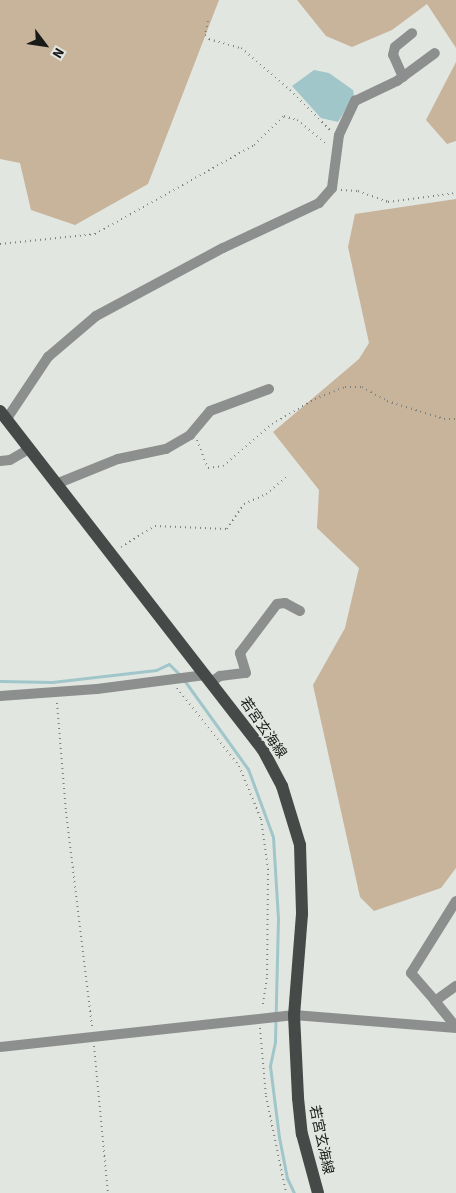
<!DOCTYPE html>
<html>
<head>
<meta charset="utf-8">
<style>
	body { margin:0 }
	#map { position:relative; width:456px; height:1193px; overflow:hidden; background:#e2e6e1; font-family:"Source Sans 3","Noto Sans JP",sans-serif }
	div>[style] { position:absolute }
	.forest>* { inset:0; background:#c8b39b }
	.water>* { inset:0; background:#a0c6ca }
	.stream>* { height:3px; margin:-1.5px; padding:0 1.5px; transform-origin:1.5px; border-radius:1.5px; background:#a0c6ca }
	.path>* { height:2px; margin-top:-1px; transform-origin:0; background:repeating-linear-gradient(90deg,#7d807d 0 1px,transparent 0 5px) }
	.minor>* { height:10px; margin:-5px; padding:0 5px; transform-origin:5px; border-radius:5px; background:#8c8f8e }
	.major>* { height:12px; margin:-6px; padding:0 6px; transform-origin:6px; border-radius:6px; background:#454a48 }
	span { translate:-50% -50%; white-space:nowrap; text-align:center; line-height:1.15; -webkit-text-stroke:5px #e2e6e1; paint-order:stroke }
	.street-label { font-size:14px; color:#191b19 }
	.north { position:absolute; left:20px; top:20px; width:50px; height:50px; -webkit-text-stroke:4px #e2e6e1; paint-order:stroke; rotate:121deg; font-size:14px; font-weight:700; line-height:20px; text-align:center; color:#191b19 }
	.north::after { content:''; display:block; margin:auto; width:18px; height:22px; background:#191b19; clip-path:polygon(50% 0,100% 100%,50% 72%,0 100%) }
</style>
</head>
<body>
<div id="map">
	<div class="forest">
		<i style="clip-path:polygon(0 0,219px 0,148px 184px,75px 225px,31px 210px,20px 163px,0 159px)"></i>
		<i style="clip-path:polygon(297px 0,456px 0,456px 48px,427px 4px,392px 30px,352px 47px,326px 36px)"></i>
		<i style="clip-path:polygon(456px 62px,456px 141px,447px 144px,426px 120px)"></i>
		<i style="clip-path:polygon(456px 199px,456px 868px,441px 888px,374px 911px,360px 897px,313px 685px,345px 628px,359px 568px,317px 528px,319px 490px,273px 432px,359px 359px,369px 343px,348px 247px,355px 214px)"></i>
	</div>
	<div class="water">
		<i style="clip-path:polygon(314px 70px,329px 73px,353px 90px,354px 96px,338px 122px,321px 118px,292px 86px)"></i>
	</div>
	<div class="stream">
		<i style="left:184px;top:680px;width:110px;rotate:54.3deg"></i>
		<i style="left:248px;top:769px;width:72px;rotate:69.8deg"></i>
		<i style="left:273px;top:837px;width:81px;rotate:86.5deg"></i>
		<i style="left:278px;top:918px;width:124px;rotate:91.4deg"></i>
		<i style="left:275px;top:1042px;width:25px;rotate:102deg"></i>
		<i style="left:270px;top:1066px;width:72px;rotate:82.8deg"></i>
		<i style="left:279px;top:1137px;width:42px;rotate:79deg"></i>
		<i style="left:287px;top:1178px;width:17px;rotate:65deg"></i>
		<i style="left:0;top:681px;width:52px;rotate:1.1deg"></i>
		<i style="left:52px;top:682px;width:105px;rotate:-6.6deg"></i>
		<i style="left:156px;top:670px;width:14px;rotate:-25deg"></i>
		<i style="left:169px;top:664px;width:16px;rotate:45deg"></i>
	</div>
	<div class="path">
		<i style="left:208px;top:21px;width:14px;rotate:102deg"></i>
		<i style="left:205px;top:35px;width:6px;rotate:45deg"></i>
		<i style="left:209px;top:39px;width:33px;rotate:16deg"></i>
		<i style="left:241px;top:48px;width:65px;rotate:40.6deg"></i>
		<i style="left:290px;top:90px;width:58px;rotate:45deg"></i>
		<i style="left:341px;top:190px;width:17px;rotate:3deg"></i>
		<i style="left:358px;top:191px;width:32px;rotate:20deg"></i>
		<i style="left:388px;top:202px;width:69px;rotate:-7.5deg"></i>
		<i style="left:0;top:244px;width:96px;rotate:-6deg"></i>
		<i style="left:95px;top:234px;width:182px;rotate:-29.2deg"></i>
		<i style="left:254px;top:145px;width:42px;rotate:-44deg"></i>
		<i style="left:284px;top:116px;width:14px;rotate:17deg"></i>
		<i style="left:297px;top:120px;width:40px;rotate:39deg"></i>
		<i style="left:197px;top:440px;width:30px;rotate:69deg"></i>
		<i style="left:208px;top:468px;width:15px;rotate:-8deg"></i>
		<i style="left:223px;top:466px;width:65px;rotate:-40.6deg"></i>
		<i style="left:272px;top:424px;width:50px;rotate:-30.2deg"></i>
		<i style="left:315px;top:399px;width:32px;rotate:-22deg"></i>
		<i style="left:345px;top:387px;width:17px"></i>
		<i style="left:362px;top:387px;width:29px;rotate:29deg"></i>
		<i style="left:387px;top:401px;width:60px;rotate:17.5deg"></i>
		<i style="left:444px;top:419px;width:12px"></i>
		<i style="left:121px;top:547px;width:40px;rotate:-32deg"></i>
		<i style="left:155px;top:526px;width:72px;rotate:2.4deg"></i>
		<i style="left:227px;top:529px;width:30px;rotate:-56deg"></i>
		<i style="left:244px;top:504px;width:24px;rotate:-24deg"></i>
		<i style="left:266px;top:494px;width:30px;rotate:-40deg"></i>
		<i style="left:177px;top:688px;width:100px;rotate:51.5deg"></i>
		<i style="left:239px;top:766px;width:57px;rotate:67.5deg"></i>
		<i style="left:261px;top:819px;width:50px;rotate:82deg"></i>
		<i style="left:268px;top:869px;width:109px;rotate:90.5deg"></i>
		<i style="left:267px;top:978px;width:30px;rotate:99deg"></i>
		<i style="left:57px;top:703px;width:109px;rotate:85.3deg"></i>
		<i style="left:66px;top:812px;width:216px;rotate:83.1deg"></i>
		<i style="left:260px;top:1028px;width:68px;rotate:85deg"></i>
		<i style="left:266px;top:1096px;width:99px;rotate:78.3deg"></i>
		<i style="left:94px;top:1046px;width:148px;rotate:84.6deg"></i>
	</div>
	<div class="minor">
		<i style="left:403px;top:77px;width:24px;rotate:-114deg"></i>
		<i style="left:393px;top:55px;width:8px;rotate:-76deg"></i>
		<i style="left:395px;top:47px;width:22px;rotate:-39deg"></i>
		<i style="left:6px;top:420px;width:76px;rotate:-56.3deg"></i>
		<i style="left:48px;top:357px;width:63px;rotate:-40.5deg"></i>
		<i style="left:96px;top:316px;width:144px;rotate:-28.2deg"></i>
		<i style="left:223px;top:248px;width:106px;rotate:-25.1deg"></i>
		<i style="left:319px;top:203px;width:20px;rotate:-49deg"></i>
		<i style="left:332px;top:188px;width:53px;rotate:-82.5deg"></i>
		<i style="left:339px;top:135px;width:38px;rotate:-65deg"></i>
		<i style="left:355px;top:101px;width:47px;rotate:-25.5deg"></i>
		<i style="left:397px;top:81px;width:47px;rotate:-36.4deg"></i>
		<i style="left:0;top:461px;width:10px;rotate:-6deg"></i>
		<i style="left:10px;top:460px;width:22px;rotate:-30deg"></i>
		<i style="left:56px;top:484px;width:67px;rotate:-22deg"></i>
		<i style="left:118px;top:459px;width:49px;rotate:-11.8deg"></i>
		<i style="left:166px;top:449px;width:28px;rotate:-30deg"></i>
		<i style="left:190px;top:435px;width:31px;rotate:-50deg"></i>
		<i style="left:210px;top:411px;width:63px;rotate:-20.4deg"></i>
		<i style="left:211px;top:682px;width:11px;rotate:-34deg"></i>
		<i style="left:220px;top:676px;width:26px;rotate:-7deg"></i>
		<i style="left:246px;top:673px;width:21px;rotate:-107deg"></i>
		<i style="left:240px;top:653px;width:61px;rotate:-52.9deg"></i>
		<i style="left:277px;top:604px;width:8px;rotate:-7deg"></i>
		<i style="left:285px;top:603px;width:17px;rotate:28deg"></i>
		<i style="left:0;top:696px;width:97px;rotate:-4.1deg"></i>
		<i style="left:97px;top:689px;width:109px;rotate:-7.4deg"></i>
		<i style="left:456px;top:901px;width:85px;rotate:122deg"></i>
		<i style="left:411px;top:973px;width:37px;rotate:49deg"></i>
		<i style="left:435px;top:1001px;width:26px;rotate:-36deg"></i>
		<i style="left:435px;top:1001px;width:33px;rotate:51deg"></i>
		<i style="left:0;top:1047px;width:296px;rotate:-6.2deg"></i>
		<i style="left:294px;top:1015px;width:163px;rotate:4.6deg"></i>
	</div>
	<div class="major">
		<i style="left:0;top:411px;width:429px;rotate:52.2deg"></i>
		<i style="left:263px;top:750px;width:41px;rotate:62.2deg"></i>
		<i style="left:282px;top:786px;width:62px;rotate:73deg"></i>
		<i style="left:300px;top:845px;width:69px;rotate:88.3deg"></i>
		<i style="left:302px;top:914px;width:101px;rotate:94.5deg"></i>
		<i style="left:294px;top:1015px;width:83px;rotate:87.2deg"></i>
		<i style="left:298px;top:1098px;width:36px;rotate:84deg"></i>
		<i style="left:302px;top:1134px;width:61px;rotate:74.8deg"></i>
	</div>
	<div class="street-label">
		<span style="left:263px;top:728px;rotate:55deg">若宮玄海線</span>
		<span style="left:321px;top:1140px;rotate:78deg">若宮玄海線</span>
	</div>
	<div class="north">N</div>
</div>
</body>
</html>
